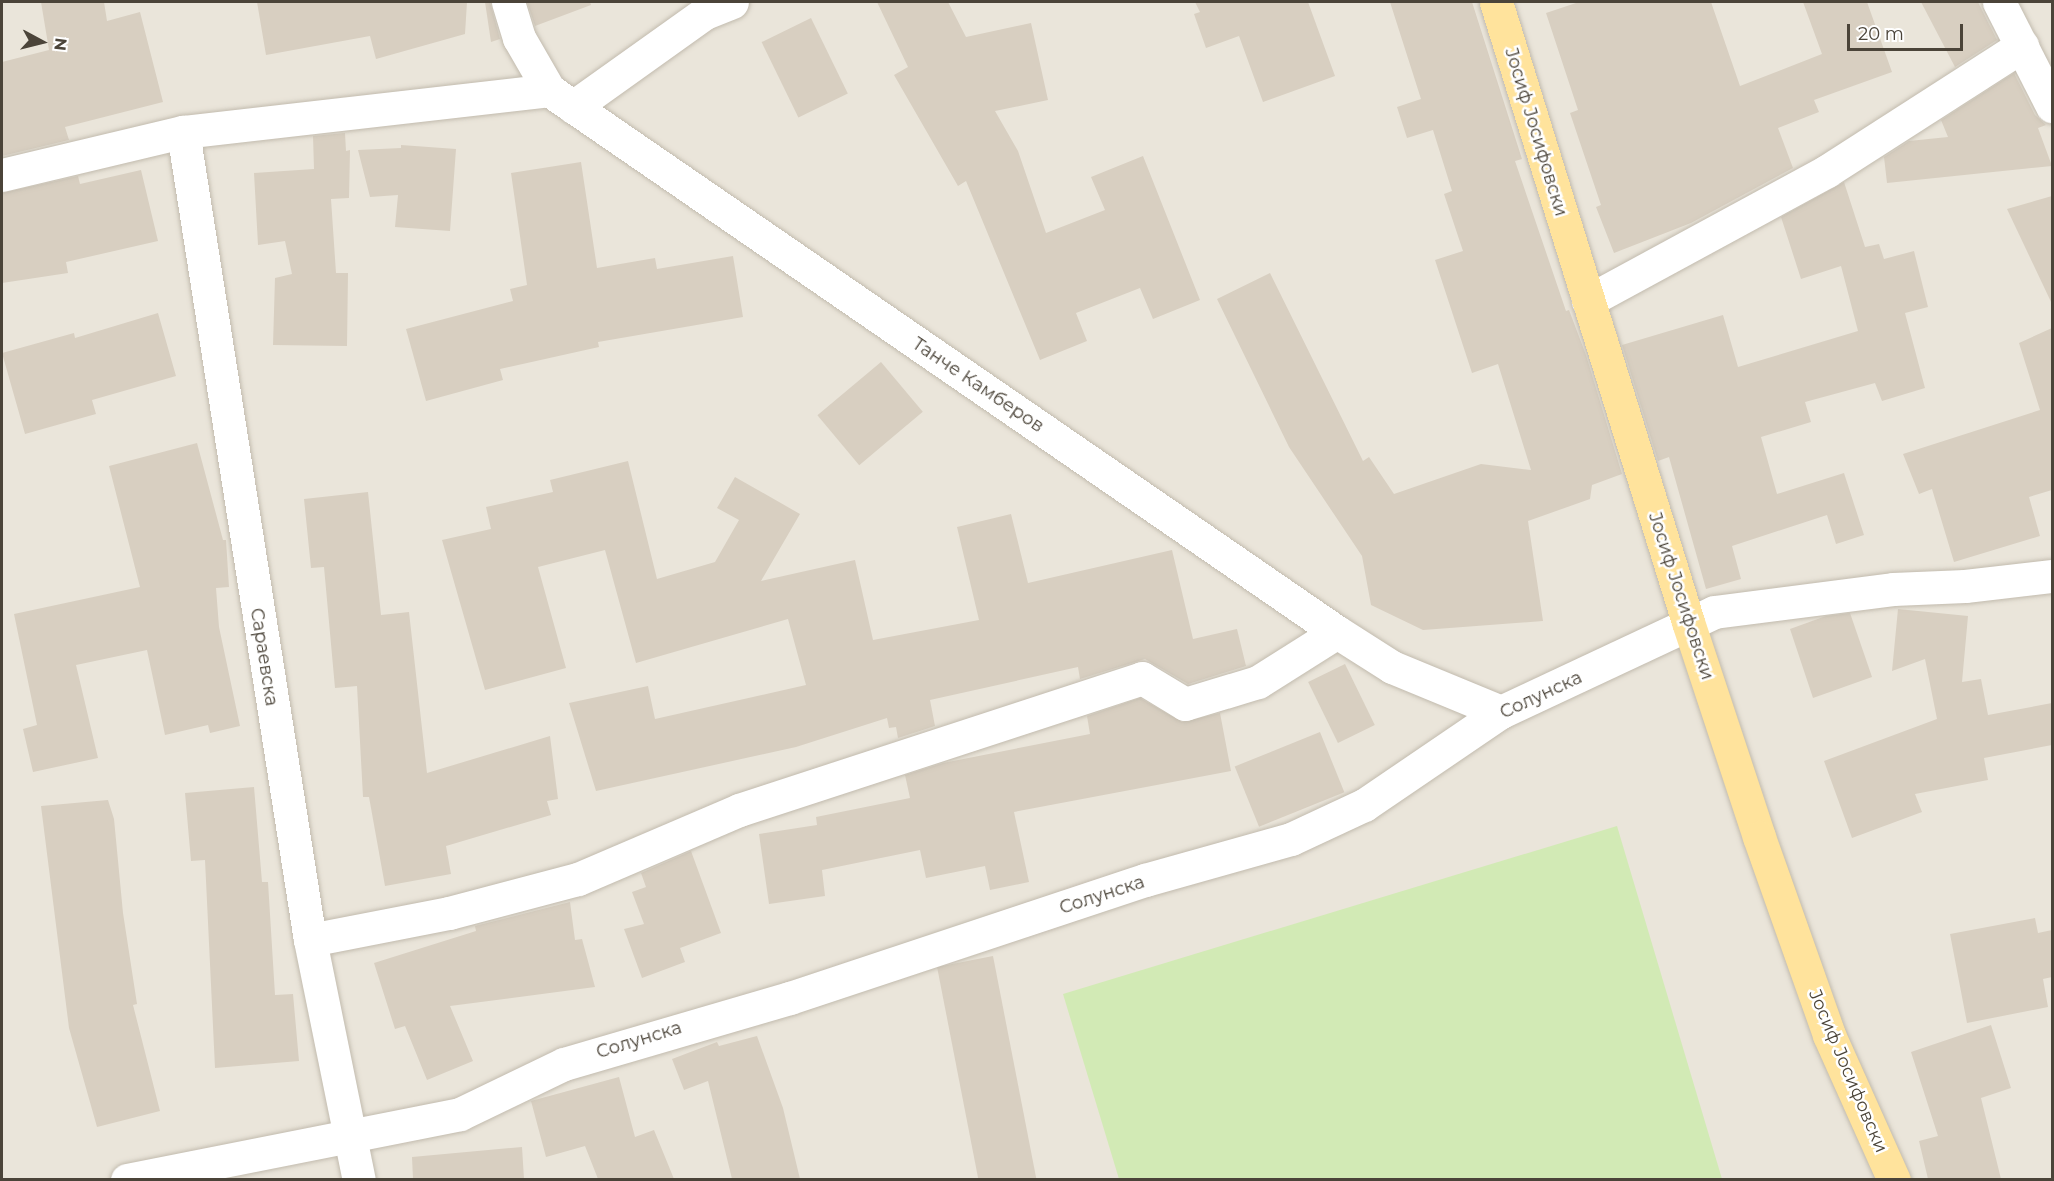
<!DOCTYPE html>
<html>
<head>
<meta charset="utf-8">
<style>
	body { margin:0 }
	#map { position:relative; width:2054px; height:1181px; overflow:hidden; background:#f6f3ec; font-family:Montserrat,sans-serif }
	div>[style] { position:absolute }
	.residential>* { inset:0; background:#eae5da; transform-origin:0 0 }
	.green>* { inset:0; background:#d2eab5 }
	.building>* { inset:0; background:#d8cfc1; transform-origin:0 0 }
	.roads { filter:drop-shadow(0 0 2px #c2bbae) drop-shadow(0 0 2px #c2bbae) }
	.minor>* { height:33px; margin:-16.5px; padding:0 16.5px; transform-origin:16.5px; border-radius:16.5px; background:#fff }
	.major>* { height:33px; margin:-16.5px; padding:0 16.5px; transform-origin:16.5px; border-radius:16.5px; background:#ffe39c }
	span { translate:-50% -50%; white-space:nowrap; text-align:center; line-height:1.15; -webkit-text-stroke:5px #fff; paint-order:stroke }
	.street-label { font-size:18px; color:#4b4439 }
	.frame { position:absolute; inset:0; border:3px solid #4b4439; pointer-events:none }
	.north { position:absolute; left:12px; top:12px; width:60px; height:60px; -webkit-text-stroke:4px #fff; paint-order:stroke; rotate:97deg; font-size:16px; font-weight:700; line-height:24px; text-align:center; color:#4b4439 }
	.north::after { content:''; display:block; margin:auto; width:21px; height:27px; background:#4b4439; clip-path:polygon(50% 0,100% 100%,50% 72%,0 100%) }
	.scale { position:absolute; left:1847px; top:24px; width:116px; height:27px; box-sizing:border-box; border:3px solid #4b4439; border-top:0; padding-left:8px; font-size:18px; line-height:21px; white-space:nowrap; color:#4b4439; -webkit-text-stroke:4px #fff; paint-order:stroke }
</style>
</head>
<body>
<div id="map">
	<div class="residential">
		<i style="left:2px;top:2px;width:2050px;height:1177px"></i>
	</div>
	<div class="green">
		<i style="clip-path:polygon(1617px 826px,1722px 1179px,1119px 1179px,1063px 994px)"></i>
	</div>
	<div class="building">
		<i style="clip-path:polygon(41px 2px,104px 2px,107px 21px,140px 12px,163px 102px,65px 127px,69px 140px,2px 156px,2px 62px,49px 50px)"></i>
		<i style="clip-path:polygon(257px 2px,467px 2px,465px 34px,376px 59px,370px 36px,266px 55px)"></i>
		<i style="clip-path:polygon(485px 2px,490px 2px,500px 39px,491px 42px)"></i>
		<i style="clip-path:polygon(527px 2px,590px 2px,591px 5px,535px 26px)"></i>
		<i style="clip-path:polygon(877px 2px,948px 2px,966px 37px,1031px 23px,1048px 100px,995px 111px,1018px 151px,1046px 233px,1105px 210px,1091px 177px,1143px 156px,1200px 300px,1153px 319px,1140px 288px,1076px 313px,1087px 341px,1040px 360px,966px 181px,958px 186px,894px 75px,908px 67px)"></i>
		<i style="clip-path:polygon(1195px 2px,1308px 2px,1335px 76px,1263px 102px,1239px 36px,1206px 48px,1194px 14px,1200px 12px)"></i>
		<i style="clip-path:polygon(1390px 2px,1472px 2px,1522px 159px,1515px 161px,1566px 311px,1569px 310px,1586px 355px,1622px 474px,1592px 485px,1590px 499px,1528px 521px,1543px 621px,1423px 630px,1371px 605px,1362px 556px,1289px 447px,1217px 299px,1270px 273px,1363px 461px,1369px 457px,1394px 494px,1481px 464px,1531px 470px,1498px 364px,1472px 373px,1435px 260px,1463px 251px,1444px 194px,1452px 191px,1433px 130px,1407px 138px,1397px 107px,1421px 99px)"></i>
		<i style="clip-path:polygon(1579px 2px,1711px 2px,1740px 86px,1822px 54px,1803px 2px,1867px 2px,1892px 72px,1814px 100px,1819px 112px,1778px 128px,1793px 168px,1691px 223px,1614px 253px,1596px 207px,1601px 205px,1570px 113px,1578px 110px,1546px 13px)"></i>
		<i style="clip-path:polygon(1921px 2px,1978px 2px,1997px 40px,1955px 67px)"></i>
		<i style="left:811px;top:18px;width:84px;height:55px;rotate:64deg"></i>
		<i style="clip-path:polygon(2014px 73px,2035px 115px,2046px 125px,2038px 128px,2052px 166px,1887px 183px,1884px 157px,1909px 141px,1948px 137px,1941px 120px)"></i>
		<i style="clip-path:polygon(345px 133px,346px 151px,350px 150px,349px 198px,331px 199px,336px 273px,348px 273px,347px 346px,273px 345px,275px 278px,292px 274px,285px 241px,258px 245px,254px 173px,314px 169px,313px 136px)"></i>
		<i style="clip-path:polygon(401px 145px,456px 149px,450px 231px,395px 227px,398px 195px,370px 197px,358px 150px,401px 148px)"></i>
		<i style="clip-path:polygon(581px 162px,597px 268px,655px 258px,657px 269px,733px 256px,743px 317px,598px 342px,599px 347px,500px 369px,503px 380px,426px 401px,406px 329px,513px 301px,510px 289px,527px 285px,511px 173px)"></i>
		<i style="clip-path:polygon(141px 170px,158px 241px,66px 262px,68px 273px,2px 283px,2px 193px,78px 176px,80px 184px)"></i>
		<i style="clip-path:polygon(1844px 182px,1865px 247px,1879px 244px,1884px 259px,1914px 251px,1928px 307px,1905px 313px,1925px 388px,1882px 401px,1875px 383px,1805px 402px,1811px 422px,1761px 437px,1777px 494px,1844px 473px,1864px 535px,1836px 544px,1827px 515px,1732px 546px,1741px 579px,1706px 589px,1669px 457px,1658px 461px,1622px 345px,1723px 315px,1738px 367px,1858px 331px,1841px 266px,1801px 279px,1781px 217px)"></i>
		<i style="clip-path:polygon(2052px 196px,2052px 304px,2007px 209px)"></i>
		<i style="clip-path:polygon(158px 313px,176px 376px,92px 400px,96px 414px,25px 434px,2px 353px,74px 333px,75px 338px)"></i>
		<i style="clip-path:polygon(2052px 328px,2052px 490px,2029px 497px,2040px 536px,1954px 562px,1932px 489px,1919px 494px,1903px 454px,2040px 410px,2019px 343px)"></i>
		<i style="left:881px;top:362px;width:65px;height:83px;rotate:50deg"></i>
		<i style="clip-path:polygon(197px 443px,223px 540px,226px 540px,229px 587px,216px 588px,219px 627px,240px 726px,210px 733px,208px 725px,165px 735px,147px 650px,76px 665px,98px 758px,33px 772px,23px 729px,37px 725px,14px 614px,140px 587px,109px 466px)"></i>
		<i style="clip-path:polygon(628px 461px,657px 579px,715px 562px,739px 520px,717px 508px,735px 477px,800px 514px,761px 581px,855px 560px,873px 640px,979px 620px,957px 527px,1011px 514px,1028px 583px,1172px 550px,1193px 639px,1237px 629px,1246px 666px,1188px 684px,1145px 659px,1080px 679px,1078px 667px,930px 700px,935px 726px,898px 738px,896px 727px,889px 728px,887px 718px,796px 747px,596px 791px,569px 703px,648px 686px,655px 719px,806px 685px,788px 619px,636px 663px,605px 550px,538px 567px,566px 668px,485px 690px,442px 540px,491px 529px,486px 507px,553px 492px,550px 480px)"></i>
		<i style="clip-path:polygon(368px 492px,381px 615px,409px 612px,427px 773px,550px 736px,558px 799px,547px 801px,551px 815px,446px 846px,451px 874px,385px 886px,369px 797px,363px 797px,357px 686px,335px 688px,324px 567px,311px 568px,304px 499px)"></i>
		<i style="clip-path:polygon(1898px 609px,1968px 616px,1962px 682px,1981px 679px,1988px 715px,2052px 703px,2052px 745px,1984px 758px,1988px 780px,1915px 794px,1922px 812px,1852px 838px,1824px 761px,1937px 719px,1925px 659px,1892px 671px)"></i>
		<i style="clip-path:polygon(1850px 613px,1872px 677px,1813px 698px,1790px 629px,1826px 616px)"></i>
		<i style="left:1345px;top:664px;width:68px;height:41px;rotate:64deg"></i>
		<i style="clip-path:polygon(1140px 698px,1182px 722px,1220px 713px,1231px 771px,1014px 812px,1029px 882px,990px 890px,985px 866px,926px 878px,920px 850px,822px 870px,825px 896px,769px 904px,759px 834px,817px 825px,816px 817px,910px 798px,905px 775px,943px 763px,1090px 734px,1087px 716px)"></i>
		<i style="left:1320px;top:732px;width:65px;height:92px;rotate:68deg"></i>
		<i style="clip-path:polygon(254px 787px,262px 882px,268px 882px,275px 995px,293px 994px,299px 1061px,215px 1068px,205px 860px,191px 861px,185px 793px)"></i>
		<i style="clip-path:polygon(108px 800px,114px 819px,123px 913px,137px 1004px,133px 1005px,160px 1111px,97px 1127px,69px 1028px,41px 806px)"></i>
		<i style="clip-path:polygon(691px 851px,721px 933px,680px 948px,685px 962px,642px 978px,624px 929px,644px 924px,632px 892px,646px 887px,641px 873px)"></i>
		<i style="clip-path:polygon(570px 902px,575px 940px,582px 939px,595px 987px,450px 1006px,473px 1061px,427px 1080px,405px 1026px,395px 1029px,374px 963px,476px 931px,475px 926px)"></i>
		<i style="clip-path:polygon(2035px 918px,2038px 933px,2052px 930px,2052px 977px,2043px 979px,2048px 1007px,1967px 1023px,1950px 934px)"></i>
		<i style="left:993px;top:956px;width:227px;height:57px;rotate:79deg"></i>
		<i style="clip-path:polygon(1991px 1025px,2011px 1088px,1981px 1098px,2001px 1179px,1928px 1179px,1919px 1141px,1938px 1136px,1911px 1052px)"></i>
		<i style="clip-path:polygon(757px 1036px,783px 1108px,800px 1179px,732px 1179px,708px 1081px,684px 1090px,672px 1059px,717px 1042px,719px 1046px)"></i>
		<i style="clip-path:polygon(619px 1077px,635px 1137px,654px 1130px,674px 1179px,598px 1179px,585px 1146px,546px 1157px,531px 1101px)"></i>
		<i style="clip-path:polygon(522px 1147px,524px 1179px,413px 1179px,412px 1157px)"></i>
	</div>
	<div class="roads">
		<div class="minor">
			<i style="left:508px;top:2px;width:38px;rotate:73deg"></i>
			<i style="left:519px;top:38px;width:60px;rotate:60deg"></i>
			<i style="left:549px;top:90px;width:956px;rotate:34.52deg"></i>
			<i style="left:1337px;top:632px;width:65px;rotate:32.5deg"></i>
			<i style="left:1392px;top:667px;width:118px;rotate:22.4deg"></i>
			<i style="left:1999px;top:2px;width:117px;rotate:63deg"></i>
			<i style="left:573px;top:107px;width:162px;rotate:-35.5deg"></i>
			<i style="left:705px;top:13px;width:29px;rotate:-22deg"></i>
			<i style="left:183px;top:132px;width:818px;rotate:81.07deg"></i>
			<i style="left:310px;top:940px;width:245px;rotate:78.5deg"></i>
			<i style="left:2px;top:175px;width:186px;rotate:-13.4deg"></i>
			<i style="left:183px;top:132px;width:368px;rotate:-6.5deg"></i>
			<i style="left:1588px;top:301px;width:272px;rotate:-28.5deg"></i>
			<i style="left:1827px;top:171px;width:232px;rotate:-32.7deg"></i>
			<i style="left:310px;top:940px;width:142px;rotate:-11deg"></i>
			<i style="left:449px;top:913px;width:133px;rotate:-14.8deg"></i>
			<i style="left:578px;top:879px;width:175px;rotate:-23.2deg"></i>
			<i style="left:739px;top:810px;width:424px;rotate:-18.1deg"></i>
			<i style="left:1142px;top:678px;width:50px;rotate:31.2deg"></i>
			<i style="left:1185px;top:704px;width:76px;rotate:-16.8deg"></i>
			<i style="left:1258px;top:682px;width:93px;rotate:-32.3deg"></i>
			<i style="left:127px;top:1180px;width:339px;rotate:-11.2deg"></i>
			<i style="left:460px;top:1114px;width:115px;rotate:-25.7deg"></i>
			<i style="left:564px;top:1064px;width:235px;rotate:-16.3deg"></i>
			<i style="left:790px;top:998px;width:374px;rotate:-18.4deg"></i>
			<i style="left:1145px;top:880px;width:152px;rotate:-15.7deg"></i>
			<i style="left:1291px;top:839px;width:81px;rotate:-25deg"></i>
			<i style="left:1364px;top:805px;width:166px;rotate:-34.2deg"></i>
			<i style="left:1501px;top:712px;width:235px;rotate:-25.1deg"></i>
			<i style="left:1714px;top:612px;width:180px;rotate:-7.3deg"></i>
			<i style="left:1893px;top:589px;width:72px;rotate:-2.4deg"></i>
			<i style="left:1965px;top:586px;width:88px;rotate:-6.6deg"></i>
		</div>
		<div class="major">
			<i style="left:1496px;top:2px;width:649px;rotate:72.79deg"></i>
			<i style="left:1688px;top:622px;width:226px;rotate:71.7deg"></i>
			<i style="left:1759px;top:837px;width:210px;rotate:70.5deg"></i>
			<i style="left:1829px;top:1035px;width:159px;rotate:65.9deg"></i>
		</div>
	</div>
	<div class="street-label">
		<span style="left:1536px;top:132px;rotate:73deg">Јосиф Јосифовски</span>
		<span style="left:978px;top:385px;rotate:34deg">Танче Камберов</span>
		<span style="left:1681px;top:596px;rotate:72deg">Јосиф Јосифовски</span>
		<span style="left:264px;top:657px;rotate:81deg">Сараевска</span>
		<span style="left:1541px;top:695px;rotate:-25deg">Солунска</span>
		<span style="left:1102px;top:895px;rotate:-18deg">Солунска</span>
		<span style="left:639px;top:1040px;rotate:-17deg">Солунска</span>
		<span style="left:1848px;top:1071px;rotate:67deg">Јосиф Јосифовски</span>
	</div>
	<div class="frame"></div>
	<div class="north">N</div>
	<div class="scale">20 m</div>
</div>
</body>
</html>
